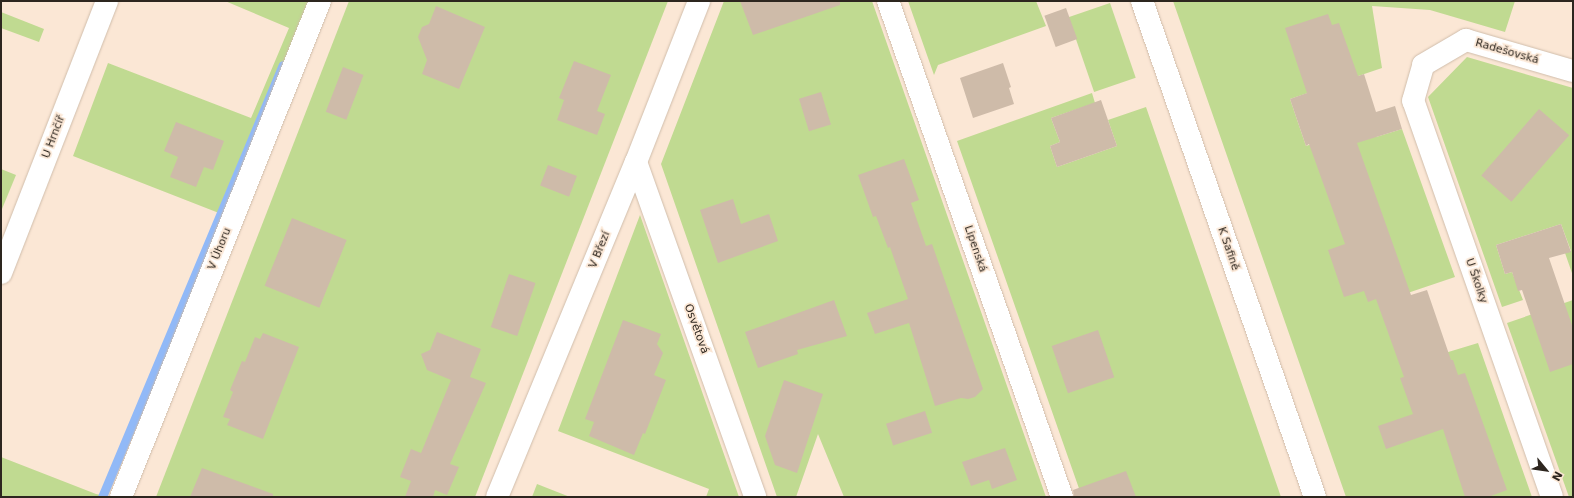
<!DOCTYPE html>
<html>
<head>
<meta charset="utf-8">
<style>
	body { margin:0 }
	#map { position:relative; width:1574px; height:498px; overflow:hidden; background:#fbe7d5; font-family:"DejaVu Sans",sans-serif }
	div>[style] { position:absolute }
	.green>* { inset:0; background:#c0da91; transform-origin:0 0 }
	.stream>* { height:9px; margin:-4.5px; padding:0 4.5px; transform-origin:4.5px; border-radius:4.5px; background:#91b9f7 }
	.building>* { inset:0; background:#cebba9; transform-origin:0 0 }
	.roads { filter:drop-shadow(0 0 1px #d0bdab) drop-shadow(0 0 1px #d0bdab) }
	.minor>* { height:22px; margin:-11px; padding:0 11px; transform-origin:11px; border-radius:11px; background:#fff }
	span { translate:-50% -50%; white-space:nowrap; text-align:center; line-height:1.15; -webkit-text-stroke:3.5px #fbe7d5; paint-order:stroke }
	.street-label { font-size:11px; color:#2d261f }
	.frame { position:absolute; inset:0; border:2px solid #2d261f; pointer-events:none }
	.north { position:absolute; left:1526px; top:450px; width:40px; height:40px; -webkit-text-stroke:3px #fbe7d5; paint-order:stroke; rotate:119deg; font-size:11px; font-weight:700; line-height:16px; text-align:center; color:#2d261f }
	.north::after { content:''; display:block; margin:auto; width:14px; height:18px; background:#2d261f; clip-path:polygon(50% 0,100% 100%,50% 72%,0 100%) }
</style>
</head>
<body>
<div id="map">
	<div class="green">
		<i style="clip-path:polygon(225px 1px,309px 1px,224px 215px,73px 156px,108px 63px,251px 118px,289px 28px)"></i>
		<i style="clip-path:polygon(349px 1px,668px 1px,475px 497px,156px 497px)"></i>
		<i style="clip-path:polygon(724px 1px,872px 1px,1046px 497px,844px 497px,818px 434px,796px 497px,777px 497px,661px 164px)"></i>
		<i style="clip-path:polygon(908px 1px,1036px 1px,1046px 26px,938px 65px,934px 75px)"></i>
		<i style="clip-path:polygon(1173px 1px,1515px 1px,1505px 32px,1430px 10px,1372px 6px,1382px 68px,1290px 99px,1306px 146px,1342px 133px,1370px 119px,1376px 137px,1402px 129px,1455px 277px,1378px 303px,1445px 353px,1478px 343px,1532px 497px,1346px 497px)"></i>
		<i style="left:1110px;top:3px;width:79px;height:44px;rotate:71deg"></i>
		<i style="clip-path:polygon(1px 12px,44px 29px,39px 42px,1px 28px)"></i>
		<i style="clip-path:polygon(1467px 57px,1573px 88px,1573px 276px,1565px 253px,1571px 251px,1561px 224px,1496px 245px,1505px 274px,1512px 272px,1523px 300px,1502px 307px,1428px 97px)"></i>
		<i style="clip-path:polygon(1092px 93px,1095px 103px,1051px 118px,1060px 142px,1050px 146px,1057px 167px,1117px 146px,1108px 120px,1146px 107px,1281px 497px,1082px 497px,957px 141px)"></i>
		<i style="clip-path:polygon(1px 169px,16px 175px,2px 209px,1px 209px)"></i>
		<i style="clip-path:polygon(640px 215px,739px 497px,706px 497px,709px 489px,558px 431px)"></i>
		<i style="clip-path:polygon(1573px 300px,1573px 497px,1569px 497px,1507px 323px)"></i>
		<i style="clip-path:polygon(1px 457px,96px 494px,101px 495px,100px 497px,1px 497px)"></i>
		<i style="clip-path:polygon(537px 484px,570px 497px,532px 497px)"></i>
	</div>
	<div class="stream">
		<i style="left:102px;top:497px;width:468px;rotate:-67.3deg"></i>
	</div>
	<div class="building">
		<i style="clip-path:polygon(740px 1px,840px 1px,840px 5px,753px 35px)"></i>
		<i style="clip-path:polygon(436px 6px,485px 27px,459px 89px,422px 74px,427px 60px,418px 37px,422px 27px,429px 24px)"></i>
		<i style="left:1066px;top:8px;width:33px;height:23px;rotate:70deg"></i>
		<i style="clip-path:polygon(1328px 14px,1332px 25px,1339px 23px,1358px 76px,1364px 74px,1376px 112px,1395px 106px,1402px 129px,1357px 143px,1411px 295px,1427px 290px,1451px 360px,1453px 360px,1458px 375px,1465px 373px,1507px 490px,1488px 497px,1465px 497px,1443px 429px,1386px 449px,1378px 426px,1413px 414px,1400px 378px,1404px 377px,1376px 299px,1368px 302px,1364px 291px,1344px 297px,1328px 250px,1345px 244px,1309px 144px,1306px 146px,1290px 99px,1307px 93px,1285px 28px)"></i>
		<i style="clip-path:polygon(574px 61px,611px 75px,597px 111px,605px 114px,597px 135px,557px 120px,564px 100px,559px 98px)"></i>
		<i style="clip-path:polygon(1003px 63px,1011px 87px,1009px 88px,1014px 104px,973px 118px,960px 78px)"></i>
		<i style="left:343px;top:67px;width:22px;height:48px;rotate:21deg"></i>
		<i style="left:821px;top:92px;width:34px;height:23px;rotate:73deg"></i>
		<i style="clip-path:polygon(1101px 100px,1117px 146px,1057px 167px,1050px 146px,1060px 142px,1051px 118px)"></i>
		<i style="left:1539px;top:109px;width:40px;height:88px;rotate:41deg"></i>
		<i style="clip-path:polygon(176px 122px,224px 141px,213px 170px,204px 167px,196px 187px,170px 177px,178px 157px,164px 151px)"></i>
		<i style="clip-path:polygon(904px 159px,919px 200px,911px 203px,926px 246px,932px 244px,983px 389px,975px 397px,968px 399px,961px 398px,935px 406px,909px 323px,875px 334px,867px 313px,908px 299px,890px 247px,888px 248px,876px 216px,873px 217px,858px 175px)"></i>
		<i style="left:548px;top:165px;width:31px;height:22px;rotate:21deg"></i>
		<i style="clip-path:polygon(733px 199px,741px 224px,769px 214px,778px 241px,718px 263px,700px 210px)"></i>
		<i style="left:292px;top:218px;width:59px;height:73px;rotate:22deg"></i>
		<i style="clip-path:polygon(1561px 224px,1571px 252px,1549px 258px,1573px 328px,1573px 364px,1550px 372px,1522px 290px,1518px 291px,1512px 272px,1505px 274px,1496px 245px)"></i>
		<i style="left:509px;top:274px;width:28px;height:56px;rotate:19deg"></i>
		<i style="clip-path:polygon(834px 300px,847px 336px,797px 350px,798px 354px,758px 368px,745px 332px)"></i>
		<i style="clip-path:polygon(623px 320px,661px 334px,657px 344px,663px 353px,654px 375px,666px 380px,645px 434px,643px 433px,634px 455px,589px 436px,594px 422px,585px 419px)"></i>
		<i style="left:1098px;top:330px;width:50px;height:49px;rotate:71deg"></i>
		<i style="clip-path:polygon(437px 332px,481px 349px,470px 377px,486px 383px,450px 464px,459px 467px,447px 495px,435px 490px,433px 497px,405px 497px,411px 481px,400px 477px,411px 449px,421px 453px,451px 380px,427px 370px,421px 354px,430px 350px)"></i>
		<i style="clip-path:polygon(263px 333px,299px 347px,263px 439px,227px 425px,230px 419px,223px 417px,233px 392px,230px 390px,242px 361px,245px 362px,255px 337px,260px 339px)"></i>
		<i style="clip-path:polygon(784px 380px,823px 394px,797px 473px,775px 465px,765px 436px)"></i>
		<i style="left:925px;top:411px;width:23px;height:41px;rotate:72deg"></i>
		<i style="clip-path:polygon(1005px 448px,1017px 480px,992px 489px,989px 480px,971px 486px,962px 462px)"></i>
		<i style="clip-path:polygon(202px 468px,273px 494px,273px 497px,190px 497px)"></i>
		<i style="clip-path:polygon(1126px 471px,1136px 497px,1074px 497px,1073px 490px)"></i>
	</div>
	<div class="roads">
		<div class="minor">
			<i style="left:888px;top:1px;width:526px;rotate:70.67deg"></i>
			<i style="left:1142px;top:1px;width:525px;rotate:70.77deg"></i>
			<i style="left:636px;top:162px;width:356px;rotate:70.4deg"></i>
			<i style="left:1px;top:273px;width:292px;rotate:-68.7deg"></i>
			<i style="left:121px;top:497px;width:534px;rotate:-68.14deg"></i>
			<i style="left:497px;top:497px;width:363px;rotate:-67.5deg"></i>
			<i style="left:636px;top:162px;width:173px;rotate:-68.6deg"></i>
			<i style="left:1552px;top:497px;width:420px;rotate:-109.3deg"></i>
			<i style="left:1413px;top:101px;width:37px;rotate:-74deg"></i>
			<i style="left:1423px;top:65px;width:50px;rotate:-30.2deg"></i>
			<i style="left:1466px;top:40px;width:111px;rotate:16.2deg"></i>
		</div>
	</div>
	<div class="street-label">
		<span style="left:1507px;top:52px;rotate:16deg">Radešovská</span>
		<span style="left:54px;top:137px;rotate:-69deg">U Hrnčíř</span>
		<span style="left:220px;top:249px;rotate:-68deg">V Úhoru</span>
		<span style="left:975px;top:249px;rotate:71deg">Lipenská</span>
		<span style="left:1228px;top:249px;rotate:71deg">K Safině</span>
		<span style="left:600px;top:250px;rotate:-68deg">V Březí</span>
		<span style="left:1476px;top:281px;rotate:71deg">U Školky</span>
		<span style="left:696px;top:329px;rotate:70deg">Osvětová</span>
	</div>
	<div class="frame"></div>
	<div class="north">N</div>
</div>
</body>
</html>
